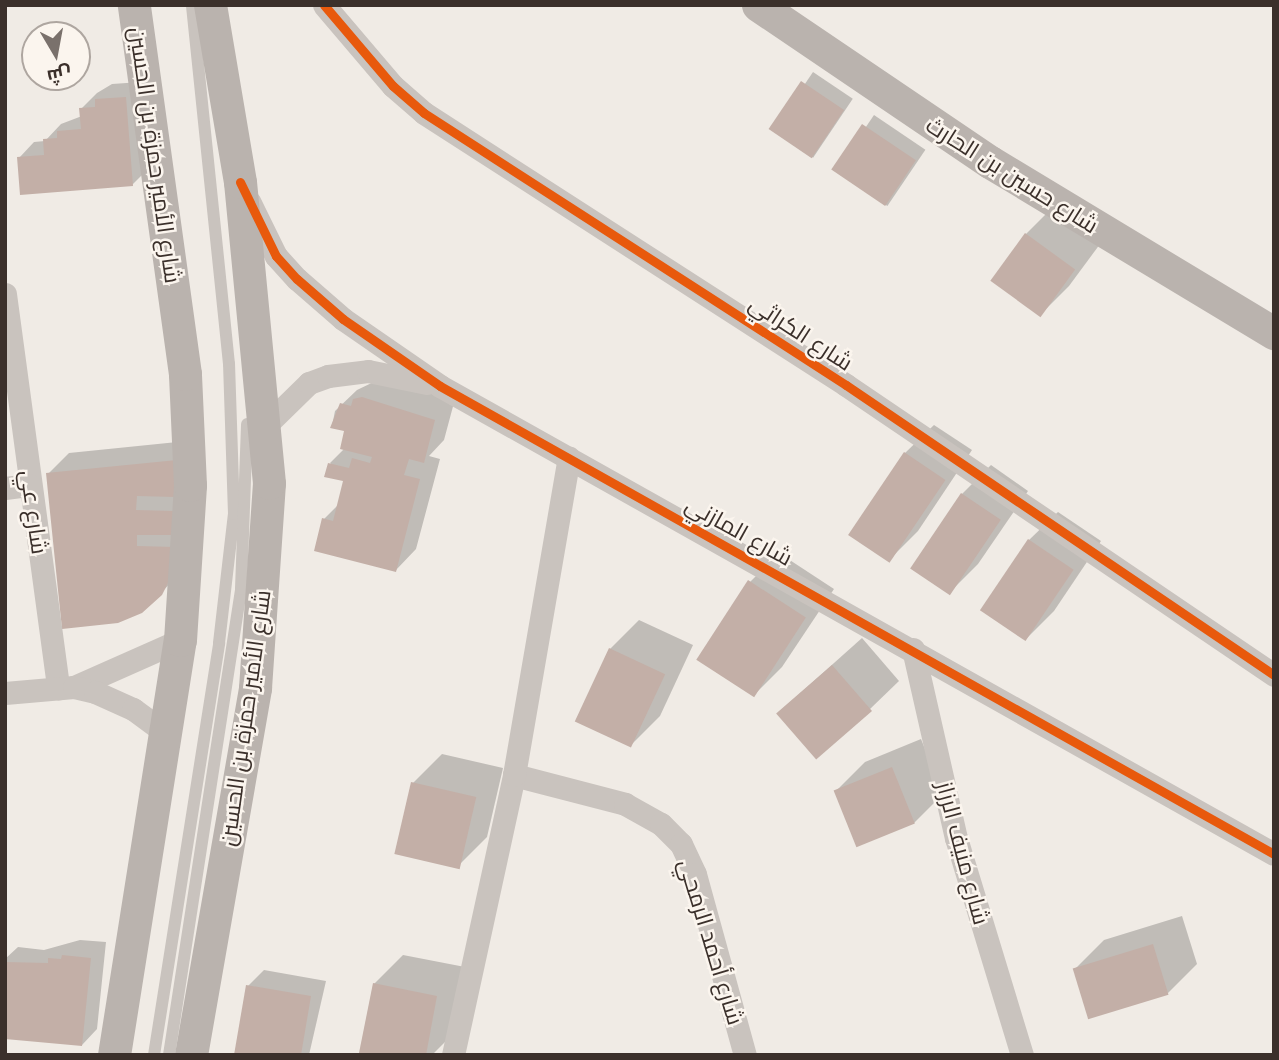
<!DOCTYPE html>
<html>
<head>
<meta charset="utf-8">
<style>
	body { margin:0 }
	#map { position:relative; width:1279px; height:1060px; overflow:hidden; background:#f0ebe5; font-family:Poppins,Cairo,sans-serif }
	div>[style] { position:absolute }
	.shadow>* { inset:0; background:#0003; transform-origin:0 0 }
	.building>* { inset:0; background:#c3afa7; transform-origin:0 0 }
	.lane>* { height:12px; margin:-6px; padding:0 6px; transform-origin:6px; border-radius:6px; background:#c9c3be }
	.street>* { height:23px; margin:-11.5px; padding:0 11.5px; transform-origin:11.5px; border-radius:11.5px; background:#c9c3be }
	.secondary>* { height:33px; margin:-16.5px; padding:0 16.5px; transform-origin:16.5px; border-radius:16.5px; background:#bab3ae }
	.cycleway>* { height:9px; margin:-4.5px; padding:0 4.5px; transform-origin:4.5px; border-radius:4.5px; background:#e8590c }
	span { translate:-50% -50%; white-space:nowrap; text-align:center; line-height:1.15; -webkit-text-stroke:5px #fbf5ee; paint-order:stroke }
	.street-label { font-size:23px; color:#3b302b }
	.frame { position:absolute; inset:0; border:7px solid #3b302b; pointer-events:none }
	.north { position:absolute; left:21px; top:21px; width:70px; height:70px; box-sizing:border-box; background:#fbf5ee; border:2px solid #aea6a0; border-radius:50%; rotate:170deg; font-size:19px; font-weight:700; line-height:28px; text-align:center; color:#3b302b }
	.north::after { content:''; display:block; margin:auto; width:24px; height:32px; background:#7a716c; clip-path:polygon(50% 0,100% 100%,50% 72%,0 100%) }
</style>
</head>
<body>
<div id="map">
	<div class="shadow">
		<i style="left:813px;top:72px;width:48px;height:71px;rotate:34deg"></i>
		<i style="clip-path:polygon(141px 82px,148px 169px,132px 185px,19px 158px,34px 142px,45px 141px,61px 124px,82px 116px,81px 109px,97px 93px,112px 84px)"></i>
		<i style="left:874px;top:115px;width:62px;height:68px;rotate:34deg"></i>
		<i style="clip-path:polygon(1055px 205px,1103px 240px,1069px 286px,1040px 315px,1026px 234px)"></i>
		<i style="clip-path:polygon(384px 377px,455px 399px,444px 440px,429px 456px,440px 459px,416px 549px,396px 570px,324px 519px,339px 504px,345px 480px,330px 463px,345px 448px,346px 430px,332px 426px,335px 411px,357px 390px)"></i>
		<i style="clip-path:polygon(934px 425px,972px 450px,918px 531px,889px 560px,905px 453px)"></i>
		<i style="clip-path:polygon(197px 440px,182px 572px,141px 612px,48px 474px,69px 453px)"></i>
		<i style="clip-path:polygon(991px 465px,1028px 491px,978px 564px,949px 593px,962px 494px)"></i>
		<i style="clip-path:polygon(1058px 512px,1101px 541px,1054px 611px,1025px 640px,1029px 540px)"></i>
		<i style="clip-path:polygon(779px 553px,834px 589px,782px 667px,753px 696px,750px 582px)"></i>
		<i style="clip-path:polygon(639px 620px,693px 645px,660px 716px,631px 745px,610px 649px)"></i>
		<i style="clip-path:polygon(862px 638px,899px 681px,870px 709px,778px 713px)"></i>
		<i style="clip-path:polygon(921px 739px,943px 794px,914px 823px,836px 791px,865px 762px)"></i>
		<i style="clip-path:polygon(442px 754px,503px 768px,487px 837px,458px 866px,413px 783px)"></i>
		<i style="clip-path:polygon(1182px 916px,1197px 964px,1168px 993px,1075px 969px,1104px 940px)"></i>
		<i style="clip-path:polygon(80px 940px,106px 942px,97px 1029px,82px 1045px,5px 1037px,5px 959px,18px 947px,44px 950px)"></i>
		<i style="clip-path:polygon(403px 955px,465px 967px,452px 1035px,432px 1055px,361px 1052px,374px 984px)"></i>
		<i style="clip-path:polygon(264px 970px,326px 981px,309px 1055px,236px 1055px,248px 986px)"></i>
	</div>
	<div class="building">
		<i style="left:801px;top:81px;width:52px;height:58px;rotate:34deg"></i>
		<i style="clip-path:polygon(126px 97px,133px 186px,20px 195px,17px 157px,44px 155px,43px 139px,57px 138px,57px 131px,81px 129px,79px 108px,95px 107px,95px 99px)"></i>
		<i style="left:862px;top:124px;width:65px;height:55px;rotate:34deg"></i>
		<i style="left:1025px;top:233px;width:62px;height:59px;rotate:36deg"></i>
		<i style="clip-path:polygon(362px 397px,435px 420px,424px 463px,409px 459px,404px 475px,420px 479px,396px 572px,314px 551px,322px 518px,333px 521px,343px 481px,324px 477px,328px 463px,349px 468px,352px 458px,370px 463px,372px 457px,340px 449px,344px 431px,330px 428px,340px 403px,351px 406px,353px 399px)"></i>
		<i style="left:904px;top:452px;width:50px;height:100px;rotate:34deg"></i>
		<i style="clip-path:polygon(177px 460px,175px 497px,137px 496px,136px 510px,175px 511px,175px 535px,137px 535px,137px 546px,175px 547px,174px 571px,162px 595px,142px 613px,118px 623px,62px 629px,46px 473px)"></i>
		<i style="left:961px;top:493px;width:48px;height:91px;rotate:34deg"></i>
		<i style="left:1028px;top:539px;width:55px;height:86px;rotate:34deg"></i>
		<i style="left:748px;top:580px;width:69px;height:95px;rotate:33deg"></i>
		<i style="left:609px;top:648px;width:62px;height:81px;rotate:25deg"></i>
		<i style="left:832px;top:665px;width:61px;height:74px;rotate:49deg"></i>
		<i style="left:892px;top:767px;width:61px;height:63px;rotate:68deg"></i>
		<i style="left:411px;top:782px;width:67px;height:74px;rotate:13deg"></i>
		<i style="left:1153px;top:944px;width:53px;height:84px;rotate:73deg"></i>
		<i style="clip-path:polygon(62px 955px,91px 958px,82px 1046px,5px 1039px,5px 962px,48px 963px,48px 958px,61px 959px)"></i>
		<i style="clip-path:polygon(373px 983px,437px 996px,426px 1055px,359px 1053px)"></i>
		<i style="clip-path:polygon(246px 985px,311px 996px,301px 1055px,234px 1055px)"></i>
	</div>
	<div class="lane">
		<i style="left:154px;top:1055px;width:417px;rotate:-81deg"></i>
		<i style="left:219px;top:643px;width:130px;rotate:-83.4deg"></i>
		<i style="left:234px;top:514px;width:150px;rotate:-91.9deg"></i>
		<i style="left:229px;top:364px;width:361px;rotate:-95.9deg"></i>
		<i style="left:169px;top:1055px;width:472px;rotate:-81.2deg"></i>
		<i style="left:241px;top:589px;width:165px;rotate:-87.9deg"></i>
	</div>
	<div class="street">
		<i style="left:324px;top:5px;width:106px;rotate:49.6deg"></i>
		<i style="left:393px;top:86px;width:41px;rotate:41.1deg"></i>
		<i style="left:424px;top:113px;width:502px;rotate:32.8deg"></i>
		<i style="left:846px;top:385px;width:517px;rotate:34.12deg"></i>
		<i style="left:249px;top:201px;width:61px;rotate:63.9deg"></i>
		<i style="left:276px;top:256px;width:31px;rotate:48deg"></i>
		<i style="left:297px;top:279px;width:61px;rotate:41deg"></i>
		<i style="left:343px;top:319px;width:118px;rotate:34.6deg"></i>
		<i style="left:440px;top:386px;width:956px;rotate:29.3deg"></i>
		<i style="left:5px;top:294px;width:398px;rotate:82.3deg"></i>
		<i style="left:266px;top:425px;width:60px;rotate:-44.3deg"></i>
		<i style="left:309px;top:383px;width:20px;rotate:-20deg"></i>
		<i style="left:328px;top:376px;width:40px;rotate:-7.1deg"></i>
		<i style="left:368px;top:371px;width:60px;rotate:11.5deg"></i>
		<i style="left:5px;top:488px;width:25px;rotate:-7deg"></i>
		<i style="left:913px;top:649px;width:194px;rotate:77.2deg"></i>
		<i style="left:956px;top:838px;width:227px;rotate:73.1deg"></i>
		<i style="left:74px;top:687px;width:116px;rotate:-23.9deg"></i>
		<i style="left:5px;top:693px;width:69px;rotate:-5deg"></i>
		<i style="left:74px;top:687px;width:22px;rotate:13deg"></i>
		<i style="left:95px;top:692px;width:42px;rotate:24.1deg"></i>
		<i style="left:133px;top:709px;width:42px;rotate:36.3deg"></i>
		<i style="left:514px;top:775px;width:115px;rotate:14.6deg"></i>
		<i style="left:625px;top:804px;width:41px;rotate:29.1deg"></i>
		<i style="left:661px;top:824px;width:28px;rotate:45deg"></i>
		<i style="left:681px;top:844px;width:33px;rotate:65deg"></i>
		<i style="left:695px;top:874px;width:188px;rotate:74.6deg"></i>
		<i style="left:453px;top:1055px;width:287px;rotate:-77.7deg"></i>
		<i style="left:514px;top:775px;width:322px;rotate:-80.2deg"></i>
	</div>
	<div class="secondary">
		<i style="left:758px;top:5px;width:280px;rotate:34.1deg"></i>
		<i style="left:990px;top:162px;width:332px;rotate:31.1deg"></i>
		<i style="left:114px;top:1055px;width:420px;rotate:-81deg"></i>
		<i style="left:180px;top:640px;width:155px;rotate:-86.3deg"></i>
		<i style="left:190px;top:485px;width:111px;rotate:-92.6deg"></i>
		<i style="left:185px;top:374px;width:373px;rotate:-97.9deg"></i>
		<i style="left:191px;top:1055px;width:373px;rotate:-80.1deg"></i>
		<i style="left:255px;top:688px;width:205px;rotate:-86.1deg"></i>
		<i style="left:269px;top:483px;width:302px;rotate:-95.5deg"></i>
		<i style="left:240px;top:182px;width:180px;rotate:-99.6deg"></i>
	</div>
	<div class="cycleway">
		<i style="left:324px;top:5px;width:106px;rotate:49.6deg"></i>
		<i style="left:393px;top:86px;width:41px;rotate:41.1deg"></i>
		<i style="left:424px;top:113px;width:502px;rotate:32.8deg"></i>
		<i style="left:846px;top:385px;width:517px;rotate:34.12deg"></i>
		<i style="left:240px;top:182px;width:82px;rotate:64.1deg"></i>
		<i style="left:276px;top:256px;width:31px;rotate:48deg"></i>
		<i style="left:297px;top:279px;width:61px;rotate:41deg"></i>
		<i style="left:343px;top:319px;width:118px;rotate:34.6deg"></i>
		<i style="left:440px;top:386px;width:956px;rotate:29.3deg"></i>
	</div>
	<div class="street-label">
		<span style="left:155px;top:155px;rotate:82deg">شارع الأمير حمزة بن الحسين</span>
		<span style="left:1012px;top:175px;rotate:32deg">شارع حسين بن الحارث</span>
		<span style="left:801px;top:333px;rotate:33deg">شارع الكراثي</span>
		<span style="left:34px;top:512px;rotate:82deg">شارع عي</span>
		<span style="left:739px;top:531px;rotate:29deg">شارع المازني</span>
		<span style="left:245px;top:718px;rotate:-82deg">شارع الأمير حمزة بن الحسين</span>
		<span style="left:963px;top:853px;rotate:75deg">شارع منيف الرزاز</span>
		<span style="left:711px;top:942px;rotate:73deg">شارع أحمد الرمحي</span>
	</div>
	<div class="frame"></div>
	<div class="north">ش</div>
</div>
</body>
</html>
